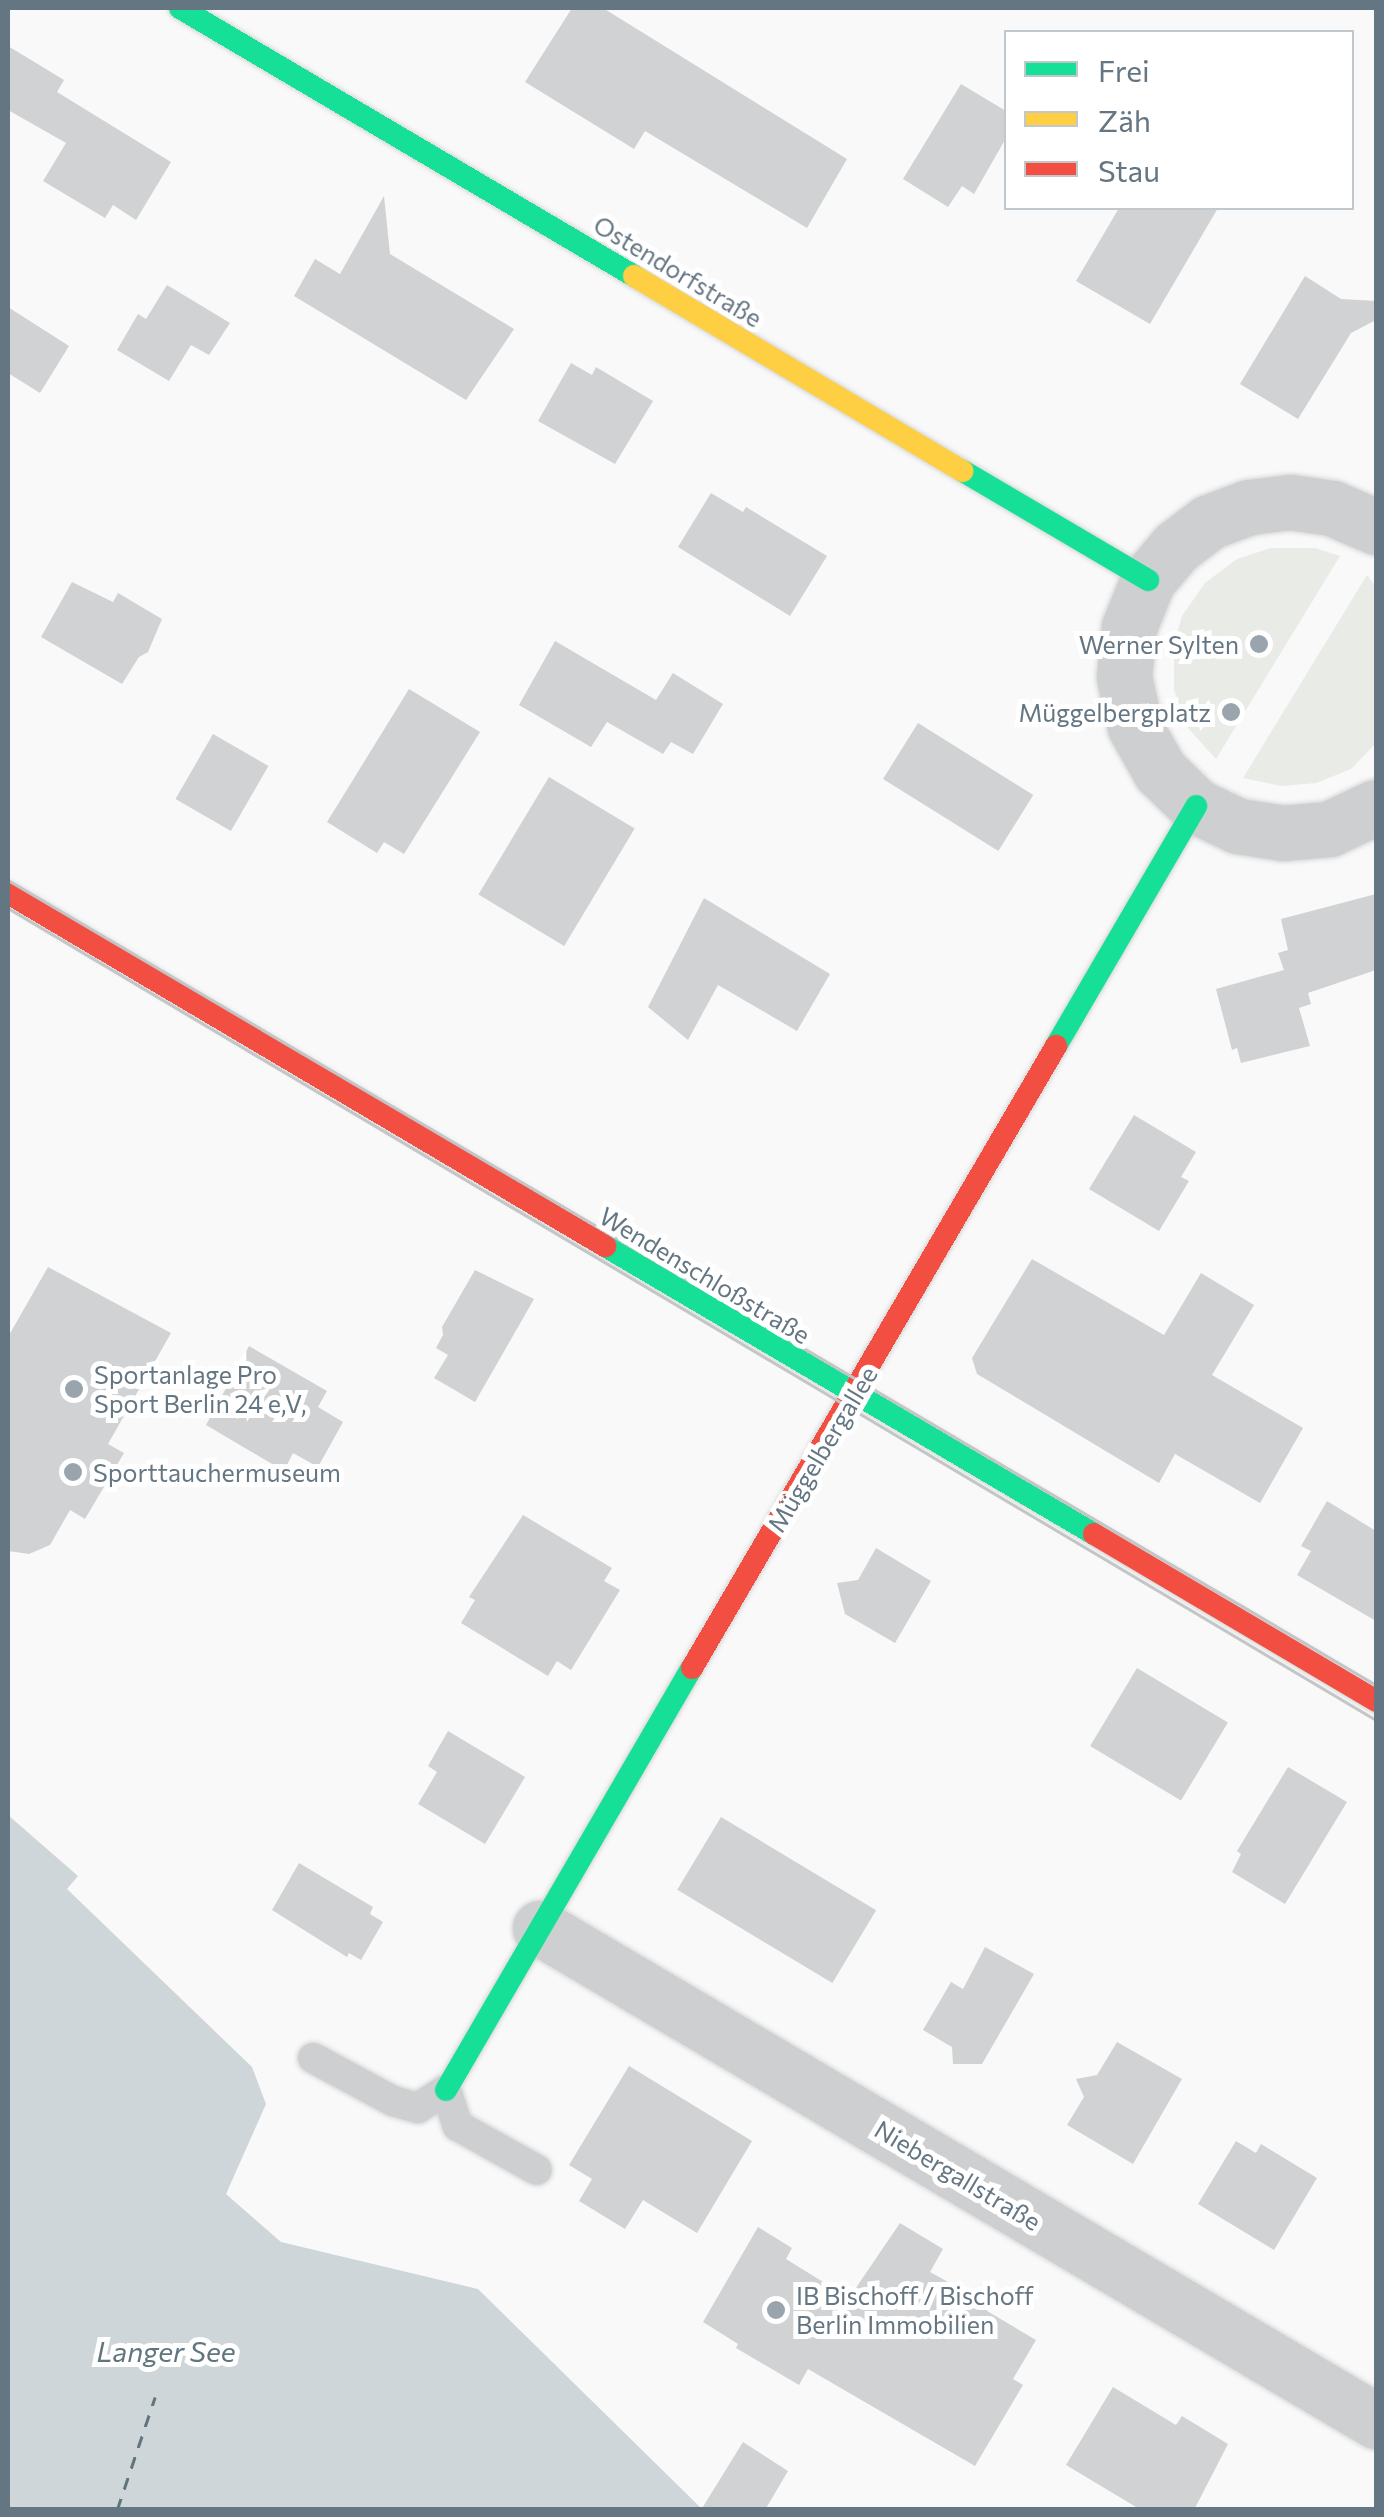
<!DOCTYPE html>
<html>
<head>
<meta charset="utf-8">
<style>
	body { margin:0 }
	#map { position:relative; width:1384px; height:2517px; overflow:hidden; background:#f9f9f9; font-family:Commissioner,sans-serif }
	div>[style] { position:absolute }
	.green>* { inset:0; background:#e8ebe6 }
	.water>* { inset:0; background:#ced6d9 }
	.ferry>* { height:2.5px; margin-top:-1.25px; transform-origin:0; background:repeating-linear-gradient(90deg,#60757c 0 12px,transparent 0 22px) }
	.building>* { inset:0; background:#d0d2d3; transform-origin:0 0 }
	.roads { filter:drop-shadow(0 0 2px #d5d6d7) drop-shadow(0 0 2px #d5d6d7) }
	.lane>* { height:30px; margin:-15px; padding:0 15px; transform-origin:15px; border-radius:15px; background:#cecfd0 }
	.street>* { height:55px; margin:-27.5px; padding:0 27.5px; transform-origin:27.5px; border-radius:27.5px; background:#cecfd0 }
	.fast>* { height:22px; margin:-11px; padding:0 11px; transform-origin:11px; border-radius:11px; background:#16e098 }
	.slow>* { height:22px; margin:-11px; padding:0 11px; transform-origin:11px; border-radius:11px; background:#ffcf43 }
	.jam>* { height:22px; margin:-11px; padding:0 11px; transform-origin:11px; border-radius:11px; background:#f24e42 }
	.tram>* { height:2.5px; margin:-1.25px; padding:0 1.25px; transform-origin:1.25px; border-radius:1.25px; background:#c3c5c6 }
	.dots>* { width:28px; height:28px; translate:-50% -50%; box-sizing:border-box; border:5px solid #fff; border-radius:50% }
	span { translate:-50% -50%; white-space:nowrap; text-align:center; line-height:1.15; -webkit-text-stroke:10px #fff; paint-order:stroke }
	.street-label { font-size:25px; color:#657683 }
	.poi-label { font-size:25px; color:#657683 }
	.right { translate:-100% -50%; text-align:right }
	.left { translate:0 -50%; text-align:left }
	.water-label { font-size:28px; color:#60757c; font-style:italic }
	.frame { position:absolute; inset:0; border:10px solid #657683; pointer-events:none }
	.legend { position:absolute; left:1004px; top:30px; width:350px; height:180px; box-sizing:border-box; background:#fff; border:2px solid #c1c8cd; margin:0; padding:12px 18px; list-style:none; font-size:30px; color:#657683 }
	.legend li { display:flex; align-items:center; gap:20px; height:50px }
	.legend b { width:50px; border:2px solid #c1c8cd }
</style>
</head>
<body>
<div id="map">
	<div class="green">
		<i style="clip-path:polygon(1271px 548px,1315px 548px,1340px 556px,1216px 759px,1188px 728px,1174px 690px,1174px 644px,1182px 616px,1205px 583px,1237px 559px)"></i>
		<i style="clip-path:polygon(1367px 575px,1376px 587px,1376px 743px,1351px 769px,1316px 783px,1281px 786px,1243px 778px)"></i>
	</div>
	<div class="water">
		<i style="clip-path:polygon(8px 1815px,78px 1876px,67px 1889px,252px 2067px,266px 2104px,226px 2194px,281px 2242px,478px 2289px,702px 2509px,8px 2509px)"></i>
	</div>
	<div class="ferry">
		<i style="left:117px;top:2510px;width:119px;rotate:-71.4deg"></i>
	</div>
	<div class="building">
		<i style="clip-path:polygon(572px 8px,603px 8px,847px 159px,807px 228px,645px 131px,634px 149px,525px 82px)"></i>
		<i style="clip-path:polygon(8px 46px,64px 80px,57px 92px,171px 162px,136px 220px,113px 205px,105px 218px,43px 181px,66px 143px,8px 110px)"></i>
		<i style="clip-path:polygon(961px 84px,1006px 111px,1006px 138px,974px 194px,962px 186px,948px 207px,903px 179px)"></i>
		<i style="clip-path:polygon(384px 196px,390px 254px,514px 329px,466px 400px,294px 296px,315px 259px,340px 274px)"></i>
		<i style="clip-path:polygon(1119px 208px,1218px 208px,1150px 324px,1076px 281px)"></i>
		<i style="clip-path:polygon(1305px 276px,1341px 299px,1376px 301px,1376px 320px,1351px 333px,1298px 419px,1240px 384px)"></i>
		<i style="clip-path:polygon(167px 285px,230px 323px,209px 355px,191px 345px,169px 381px,117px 350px,138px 314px,146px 319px)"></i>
		<i style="clip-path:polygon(8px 307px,69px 346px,40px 393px,8px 373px)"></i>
		<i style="clip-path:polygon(571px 363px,592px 375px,596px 367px,653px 401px,615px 464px,538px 421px)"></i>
		<i style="clip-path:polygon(711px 493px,743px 512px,746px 507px,827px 556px,790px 616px,678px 547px)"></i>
		<i style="clip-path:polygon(72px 582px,113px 602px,118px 593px,162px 619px,148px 652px,139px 657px,122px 684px,41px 637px)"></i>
		<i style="clip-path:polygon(555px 641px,656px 700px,673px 673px,723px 704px,693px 754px,671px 742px,663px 754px,607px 722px,591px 747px,519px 705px)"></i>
		<i style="clip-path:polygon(409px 689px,480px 732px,404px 854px,384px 842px,377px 853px,327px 822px)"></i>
		<i style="left:918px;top:723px;width:136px;height:66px;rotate:32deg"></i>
		<i style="left:213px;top:734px;width:64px;height:75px;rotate:30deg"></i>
		<i style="left:549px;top:777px;width:100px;height:137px;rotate:31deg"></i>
		<i style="clip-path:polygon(1376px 894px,1376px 970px,1308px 993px,1311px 1004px,1299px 1008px,1310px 1046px,1241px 1063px,1237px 1048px,1232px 1050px,1216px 989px,1284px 970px,1278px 953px,1288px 950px,1281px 919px)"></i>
		<i style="clip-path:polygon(704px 898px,830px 974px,797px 1031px,718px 985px,688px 1040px,648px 1007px)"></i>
		<i style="clip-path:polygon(1134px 1115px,1196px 1152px,1181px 1177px,1189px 1181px,1159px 1231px,1089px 1189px)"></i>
		<i style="clip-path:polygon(1032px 1259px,1164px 1335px,1201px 1273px,1254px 1305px,1212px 1375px,1303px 1428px,1260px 1503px,1175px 1454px,1159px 1483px,977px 1374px,972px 1358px)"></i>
		<i style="clip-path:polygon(48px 1267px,171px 1333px,108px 1444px,124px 1453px,85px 1519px,70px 1510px,50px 1545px,29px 1554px,8px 1551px,8px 1337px)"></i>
		<i style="clip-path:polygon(475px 1270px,534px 1299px,475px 1402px,434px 1378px,448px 1355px,436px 1348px,443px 1335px,442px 1327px)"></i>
		<i style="clip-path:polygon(249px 1346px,327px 1391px,318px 1407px,343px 1422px,318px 1467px,293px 1453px,284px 1471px,206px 1425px)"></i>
		<i style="clip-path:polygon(1327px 1501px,1376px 1531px,1376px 1621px,1297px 1575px,1311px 1551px,1301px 1546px)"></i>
		<i style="clip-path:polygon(523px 1515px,612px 1568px,604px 1581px,620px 1590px,571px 1670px,557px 1661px,548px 1676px,461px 1623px,475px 1600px,469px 1597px)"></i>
		<i style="clip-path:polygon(876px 1548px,931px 1581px,895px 1643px,845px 1614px,837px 1583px,858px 1580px)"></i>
		<i style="left:1137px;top:1668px;width:106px;height:91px;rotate:31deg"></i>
		<i style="clip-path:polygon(448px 1731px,525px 1777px,485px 1844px,418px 1804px,437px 1772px,428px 1766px)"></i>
		<i style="clip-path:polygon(1288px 1767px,1347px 1802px,1285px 1904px,1232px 1872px,1241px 1854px,1237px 1851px)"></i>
		<i style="left:721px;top:1817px;width:181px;height:85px;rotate:31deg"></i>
		<i style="clip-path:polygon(299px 1863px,373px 1907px,370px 1914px,383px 1922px,361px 1960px,349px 1953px,347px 1957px,272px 1910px)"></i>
		<i style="clip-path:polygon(985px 1947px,1034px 1974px,982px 2064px,953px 2064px,952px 2047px,923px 2030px,951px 1982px,963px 1989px)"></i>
		<i style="clip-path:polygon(1117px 2042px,1182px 2079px,1133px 2164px,1067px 2125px,1084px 2097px,1076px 2079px,1097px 2075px)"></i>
		<i style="clip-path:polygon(629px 2066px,752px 2141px,697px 2233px,643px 2200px,625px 2229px,579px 2201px,592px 2179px,569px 2165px)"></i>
		<i style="clip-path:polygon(1236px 2141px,1256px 2153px,1261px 2144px,1317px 2178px,1274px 2250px,1198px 2204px)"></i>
		<i style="clip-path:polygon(900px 2223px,943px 2249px,930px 2272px,990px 2305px,987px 2311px,1036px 2340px,1013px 2379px,1023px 2385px,975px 2466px,808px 2369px,799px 2385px,736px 2348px,738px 2344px,703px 2322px,758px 2227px,792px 2248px,786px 2259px,849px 2298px)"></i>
		<i style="clip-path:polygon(1113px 2387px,1176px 2425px,1182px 2416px,1228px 2444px,1194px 2510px,1141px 2510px,1066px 2465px)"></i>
		<i style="clip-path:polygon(743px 2442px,788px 2471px,765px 2510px,701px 2510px)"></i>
	</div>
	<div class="roads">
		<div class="lane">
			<i style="left:313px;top:2058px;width:91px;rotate:28.3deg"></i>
			<i style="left:393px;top:2101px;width:26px;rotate:16deg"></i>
			<i style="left:418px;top:2108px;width:33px;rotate:-33deg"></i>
			<i style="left:446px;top:2090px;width:38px;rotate:72deg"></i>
			<i style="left:458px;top:2126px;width:90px;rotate:29.1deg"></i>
		</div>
		<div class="street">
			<i style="left:1376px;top:527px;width:48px;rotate:-156.6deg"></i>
			<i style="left:1332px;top:508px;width:42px;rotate:-171.9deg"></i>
			<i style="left:1290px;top:502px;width:41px;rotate:173deg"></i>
			<i style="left:1249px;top:507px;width:43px;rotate:159.4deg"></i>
			<i style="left:1209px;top:522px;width:41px;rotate:142.9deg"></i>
			<i style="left:1176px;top:547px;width:43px;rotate:130.3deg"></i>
			<i style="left:1148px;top:580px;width:51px;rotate:112deg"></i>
			<i style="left:1129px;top:627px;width:50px;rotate:95.7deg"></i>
			<i style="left:1124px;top:677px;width:51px;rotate:77.6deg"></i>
			<i style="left:1135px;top:727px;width:51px;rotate:60.4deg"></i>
			<i style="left:1160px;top:771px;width:50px;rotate:44.2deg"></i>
			<i style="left:1196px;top:806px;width:47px;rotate:25.5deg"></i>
			<i style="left:1238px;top:826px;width:46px;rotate:8.8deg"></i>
			<i style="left:1283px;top:833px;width:46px;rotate:-5deg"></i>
			<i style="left:1329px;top:829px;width:52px;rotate:-25.1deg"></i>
			<i style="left:540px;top:1928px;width:971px;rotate:30.53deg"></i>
		</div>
		<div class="fast">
			<i style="left:180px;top:8px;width:527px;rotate:30.55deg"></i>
			<i style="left:963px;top:471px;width:215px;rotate:30.5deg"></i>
			<i style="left:1056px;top:1046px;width:278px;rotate:-59.7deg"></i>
			<i style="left:605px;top:1246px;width:568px;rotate:30.5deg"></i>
			<i style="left:446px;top:2090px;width:488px;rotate:-59.8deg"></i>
		</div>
		<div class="slow">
			<i style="left:634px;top:276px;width:382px;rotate:30.7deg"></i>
		</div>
		<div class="jam">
			<i style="left:8px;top:893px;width:694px;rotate:30.6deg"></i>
			<i style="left:1094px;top:1534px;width:328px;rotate:30.6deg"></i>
			<i style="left:692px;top:1668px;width:721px;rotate:-59.66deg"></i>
		</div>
	</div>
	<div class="tram">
		<i style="left:8px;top:880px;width:1587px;rotate:30.47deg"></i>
		<i style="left:8px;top:908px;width:1591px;rotate:30.69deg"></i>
	</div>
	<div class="dots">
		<i style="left:1259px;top:644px;background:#99a4ac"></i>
		<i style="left:1231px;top:712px;background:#99a4ac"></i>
		<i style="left:74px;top:1389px;background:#99a4ac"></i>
		<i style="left:73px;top:1472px;background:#99a4ac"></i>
		<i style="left:776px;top:2310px;background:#99a4ac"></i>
	</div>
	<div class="street-label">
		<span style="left:678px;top:271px;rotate:31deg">Ostendorfstraße</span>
		<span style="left:705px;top:1275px;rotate:31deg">Wendenschloßstraße</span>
		<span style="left:822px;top:1449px;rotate:-59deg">Müggelbergallee</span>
		<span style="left:958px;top:2175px;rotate:31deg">Niebergallstraße</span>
	</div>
	<div class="poi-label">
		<span class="right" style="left:1239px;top:644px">Werner Sylten</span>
		<span class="right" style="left:1211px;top:712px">Müggelbergplatz</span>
		<span class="left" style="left:94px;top:1389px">Sportanlage Pro<br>Sport Berlin 24 e,V,</span>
		<span class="left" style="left:93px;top:1472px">Sporttauchermuseum</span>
		<span class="left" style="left:796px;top:2310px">IB Bischoff / Bischoff<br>Berlin Immobilien</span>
	</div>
	<div class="water-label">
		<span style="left:166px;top:2351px">Langer See</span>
	</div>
	<div class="frame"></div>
	<ul class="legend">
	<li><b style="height:12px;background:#16e098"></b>Frei</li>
	<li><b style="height:12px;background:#ffcf43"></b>Zäh</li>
	<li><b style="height:12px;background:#f24e42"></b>Stau</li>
	</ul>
</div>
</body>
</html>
